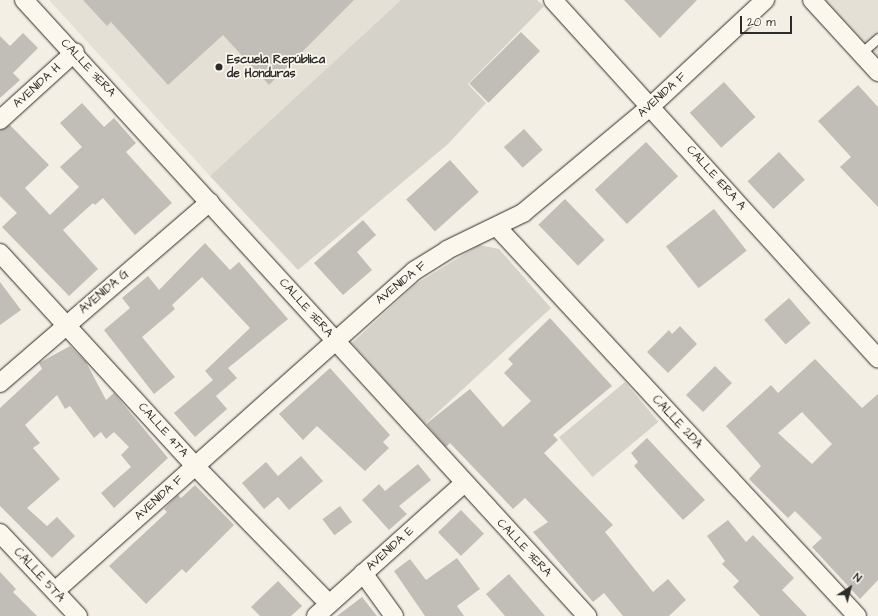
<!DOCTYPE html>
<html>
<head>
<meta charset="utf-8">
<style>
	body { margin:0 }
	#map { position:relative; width:878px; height:616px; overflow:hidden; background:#f3efe4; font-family:"Architects Daughter",sans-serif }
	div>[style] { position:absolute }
	.built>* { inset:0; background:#e4e0d6 }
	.green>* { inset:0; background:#d5d2c9; transform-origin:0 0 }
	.building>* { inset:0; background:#c0beb6; transform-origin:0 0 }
	.roads { filter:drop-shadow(0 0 1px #2b2b2b) drop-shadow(0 0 1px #2b2b2b) }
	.service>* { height:9px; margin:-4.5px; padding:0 4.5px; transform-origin:4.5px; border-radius:4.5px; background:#fbf7ec }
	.minor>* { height:18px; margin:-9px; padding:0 9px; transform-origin:9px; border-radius:9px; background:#fbf7ec }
	.dots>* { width:11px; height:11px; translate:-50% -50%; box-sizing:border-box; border:2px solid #fbf7ec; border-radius:50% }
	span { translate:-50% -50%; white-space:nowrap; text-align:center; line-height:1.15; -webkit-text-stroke:3.5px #fbf7ec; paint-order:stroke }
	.poi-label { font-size:12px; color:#2b2b2b; font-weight:700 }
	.left { translate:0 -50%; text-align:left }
	.street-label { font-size:12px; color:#2b2b2b }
	.north { position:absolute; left:830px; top:568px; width:40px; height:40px; -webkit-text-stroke:3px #fbf7ec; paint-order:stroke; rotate:36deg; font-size:11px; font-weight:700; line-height:16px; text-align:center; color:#2b2b2b }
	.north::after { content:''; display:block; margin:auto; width:14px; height:18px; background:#2b2b2b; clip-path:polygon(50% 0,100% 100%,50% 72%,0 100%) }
	.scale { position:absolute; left:740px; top:16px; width:52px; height:18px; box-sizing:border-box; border:2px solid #2b2b2b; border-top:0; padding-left:5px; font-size:12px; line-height:14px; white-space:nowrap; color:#2b2b2b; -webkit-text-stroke:3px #fbf7ec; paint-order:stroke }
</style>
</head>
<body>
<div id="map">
	<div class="built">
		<i style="clip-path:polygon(49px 0,401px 0,210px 176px)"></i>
		<i style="clip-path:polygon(825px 0,878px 0,878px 57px)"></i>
	</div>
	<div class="green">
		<i style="clip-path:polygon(401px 0,537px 0,544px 6px,468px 84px,486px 103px,448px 144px,298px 270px,210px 176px)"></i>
		<i style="clip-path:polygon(479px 245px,499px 249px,551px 308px,425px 424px,352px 343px,416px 284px)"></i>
		<i style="left:625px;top:382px;width:52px;height:86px;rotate:50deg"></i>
	</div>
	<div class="building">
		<i style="clip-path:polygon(83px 0,354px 0,269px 85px,223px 35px,168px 85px,111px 22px,107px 26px)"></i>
		<i style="clip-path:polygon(624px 0,697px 0,660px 38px)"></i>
		<i style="left:521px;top:32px;width:27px;height:73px;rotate:45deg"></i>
		<i style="clip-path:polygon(23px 33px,38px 48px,13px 73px,20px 80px,0 98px,0 36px,10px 46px)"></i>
		<i style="left:724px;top:82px;width:47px;height:46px;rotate:48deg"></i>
		<i style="clip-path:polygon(858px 85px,878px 107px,878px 207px,840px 167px,851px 157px,818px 121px)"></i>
		<i style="clip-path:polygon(82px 103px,104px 127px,114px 118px,136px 143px,126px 152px,172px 203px,135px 235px,103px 198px,95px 205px,93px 203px,63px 230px,98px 269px,69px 296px,2px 227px,17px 213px,0 196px,0 130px,10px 125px,49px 165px,25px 188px,50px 215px,79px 187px,60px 167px,82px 147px,60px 123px)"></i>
		<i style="left:524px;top:129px;width:28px;height:27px;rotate:48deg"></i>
		<i style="left:646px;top:142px;width:47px;height:70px;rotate:47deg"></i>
		<i style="left:779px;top:152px;width:38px;height:43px;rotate:47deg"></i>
		<i style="left:450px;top:160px;width:43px;height:59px;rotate:48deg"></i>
		<i style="left:565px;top:199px;width:57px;height:37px;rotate:46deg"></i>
		<i style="left:714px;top:209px;width:53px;height:61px;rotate:52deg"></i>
		<i style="clip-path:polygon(363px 220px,376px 235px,357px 252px,372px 270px,343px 295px,314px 263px)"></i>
		<i style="clip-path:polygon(205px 243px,230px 270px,239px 262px,288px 319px,228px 368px,237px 378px,216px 396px,227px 409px,195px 437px,174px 413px,213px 380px,205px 371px,250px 328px,202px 277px,172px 305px,175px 309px,142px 337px,175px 377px,154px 394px,104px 330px,130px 308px,122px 298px,148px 276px,159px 290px)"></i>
		<i style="clip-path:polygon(0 282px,21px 310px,0 325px)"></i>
		<i style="left:789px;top:298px;width:33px;height:33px;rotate:49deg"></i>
		<i style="clip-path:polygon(550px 318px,612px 386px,553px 435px,558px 440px,544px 453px,613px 525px,605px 532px,653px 592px,668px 579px,686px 600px,669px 616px,623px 616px,604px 593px,593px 602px,533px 532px,548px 522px,525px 498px,513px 509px,450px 443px,446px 447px,426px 424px,470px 389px,503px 427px,531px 401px,504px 373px,513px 364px,508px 359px)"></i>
		<i style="clip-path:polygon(680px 326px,697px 344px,668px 373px,647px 352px,669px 330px,672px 334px)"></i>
		<i style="clip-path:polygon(70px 346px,86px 362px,106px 400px,114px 393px,168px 458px,114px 508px,101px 493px,131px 467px,121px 455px,129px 447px,114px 432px,106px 439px,101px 432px,94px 438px,70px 406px,65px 409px,57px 395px,25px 425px,40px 443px,33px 448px,60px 479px,27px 508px,47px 526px,57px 517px,75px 536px,52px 558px,0 506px,0 408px,42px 369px,39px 363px)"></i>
		<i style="clip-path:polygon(evenodd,815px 359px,862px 408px,878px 394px,878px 580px,860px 599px,812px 547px,822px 538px,795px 511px,788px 518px,749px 479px,761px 466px,726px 426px,771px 385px,778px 393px,815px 359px,802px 412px,832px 444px,812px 464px,778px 433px,802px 412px)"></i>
		<i style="left:715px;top:366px;width:24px;height:41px;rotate:45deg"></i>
		<i style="clip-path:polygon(330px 368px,390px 435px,383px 442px,389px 448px,365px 471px,317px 426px,303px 440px,279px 414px)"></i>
		<i style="clip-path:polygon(647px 438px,705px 500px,683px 520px,634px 466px,638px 462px,631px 453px)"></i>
		<i style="clip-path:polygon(301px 456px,323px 481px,289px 510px,278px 497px,264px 509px,242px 483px,266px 462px,278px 476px)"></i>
		<i style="clip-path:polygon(418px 464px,431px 480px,399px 506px,407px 514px,389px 530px,362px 500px,379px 484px,385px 491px)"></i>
		<i style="clip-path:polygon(195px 485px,234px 525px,186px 573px,182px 569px,146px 604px,109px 566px,167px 512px,164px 509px,178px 495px,181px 498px)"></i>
		<i style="left:340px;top:506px;width:20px;height:22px;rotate:53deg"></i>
		<i style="left:461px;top:510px;width:33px;height:32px;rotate:46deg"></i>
		<i style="clip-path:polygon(728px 520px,746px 542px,753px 535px,794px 578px,782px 590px,807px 616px,760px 616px,733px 587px,739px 581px,722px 564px,725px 561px,707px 536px)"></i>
		<i style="clip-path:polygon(457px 558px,480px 589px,457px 606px,464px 616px,425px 616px,394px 571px,410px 559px,426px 580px)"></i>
		<i style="clip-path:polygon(0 572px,16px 589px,13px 592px,37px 616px,0 616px)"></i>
		<i style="clip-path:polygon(509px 574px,545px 616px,505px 616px,486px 594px)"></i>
		<i style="clip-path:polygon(278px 581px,302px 606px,291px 616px,260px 616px,251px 607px)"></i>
		<i style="clip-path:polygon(362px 597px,377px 616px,337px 616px)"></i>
	</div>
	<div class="roads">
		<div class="service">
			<i style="left:861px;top:53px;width:23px;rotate:-41deg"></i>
		</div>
		<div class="minor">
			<i style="left:24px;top:0;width:835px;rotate:47.57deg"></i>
			<i style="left:553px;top:0;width:484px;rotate:47.8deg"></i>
			<i style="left:812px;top:0;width:98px;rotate:47.5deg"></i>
			<i style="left:0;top:120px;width:101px;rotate:-42.2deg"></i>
			<i style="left:497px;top:227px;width:530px;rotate:47.22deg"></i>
			<i style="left:0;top:253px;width:289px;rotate:47.5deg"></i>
			<i style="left:195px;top:466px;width:192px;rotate:45.8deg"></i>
			<i style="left:0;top:383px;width:277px;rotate:-40.8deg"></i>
			<i style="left:0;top:533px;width:114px;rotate:46.8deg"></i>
			<i style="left:363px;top:573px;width:53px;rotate:54.2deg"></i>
			<i style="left:55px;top:591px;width:481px;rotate:-41.7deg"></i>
			<i style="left:414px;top:271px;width:39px;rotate:-32deg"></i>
			<i style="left:447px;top:250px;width:85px;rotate:-26deg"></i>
			<i style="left:523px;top:213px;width:167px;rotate:-39.9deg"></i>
			<i style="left:651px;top:106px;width:156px;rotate:-42.9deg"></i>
			<i style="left:316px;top:616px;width:199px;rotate:-41.9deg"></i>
		</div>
	</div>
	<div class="dots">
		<i style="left:219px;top:67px;background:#2b2b2b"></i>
	</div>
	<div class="poi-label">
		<span class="left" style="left:227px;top:67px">Escuela República<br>de Honduras</span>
	</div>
	<div class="street-label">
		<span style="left:88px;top:68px;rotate:47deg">CALLE 3ERA</span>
		<span style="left:37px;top:86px;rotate:-42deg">AVENIDA H</span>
		<span style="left:662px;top:95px;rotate:-42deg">AVENIDA F</span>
		<span style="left:716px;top:178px;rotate:48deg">CALLE 1ERA A</span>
		<span style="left:401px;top:283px;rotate:-39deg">AVENIDA F</span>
		<span style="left:104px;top:292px;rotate:-40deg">AVENIDA G</span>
		<span style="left:306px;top:308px;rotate:48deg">CALLE 3ERA</span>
		<span style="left:677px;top:422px;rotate:47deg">CALLE 2DA</span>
		<span style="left:163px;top:430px;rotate:48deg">CALLE 4TA</span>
		<span style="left:159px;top:498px;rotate:-42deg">AVENIDA F</span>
		<span style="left:524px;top:548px;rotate:47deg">CALLE 3ERA</span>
		<span style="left:390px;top:549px;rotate:-42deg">AVENIDA E</span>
		<span style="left:39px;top:575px;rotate:47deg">CALLE 5TA</span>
	</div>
	<div class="north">N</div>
	<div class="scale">20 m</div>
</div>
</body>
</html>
